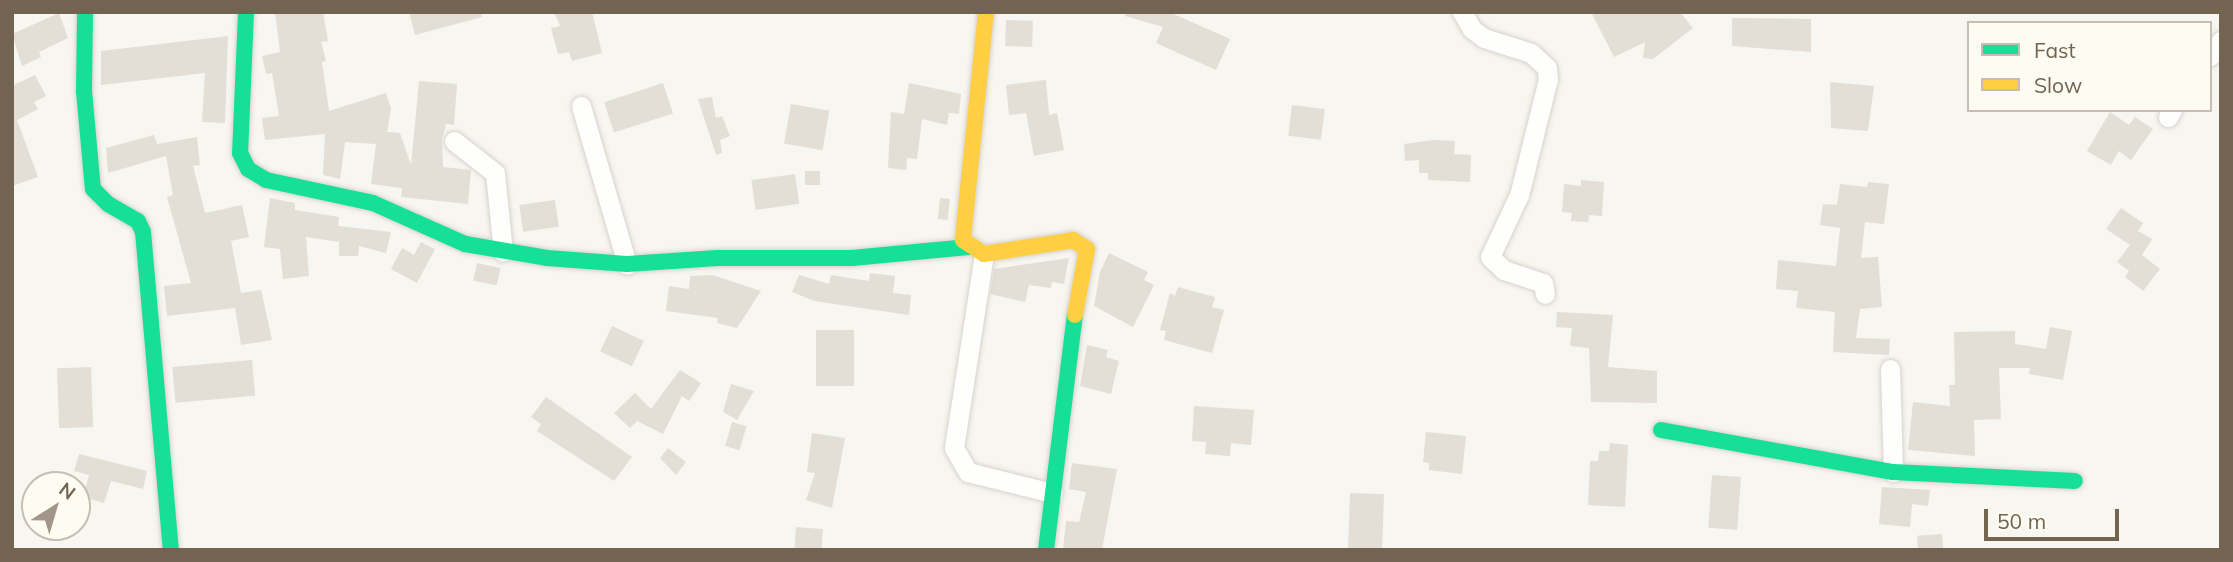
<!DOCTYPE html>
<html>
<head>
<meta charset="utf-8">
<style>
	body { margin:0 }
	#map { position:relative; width:2233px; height:562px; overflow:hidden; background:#f8f6f0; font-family:Mulish,sans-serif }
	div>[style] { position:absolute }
	.building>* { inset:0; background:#e3ded6; transform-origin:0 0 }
	.roads { filter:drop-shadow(0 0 2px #d7d3cd) drop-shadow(0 0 2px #d7d3cd) }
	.street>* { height:19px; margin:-9.5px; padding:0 9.5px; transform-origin:9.5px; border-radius:9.5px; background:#fefefd }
	.fast>* { height:16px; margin:-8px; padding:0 8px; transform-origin:8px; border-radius:8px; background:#16e098 }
	.slow>* { height:16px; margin:-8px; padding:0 8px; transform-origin:8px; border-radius:8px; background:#ffcf43 }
	span { translate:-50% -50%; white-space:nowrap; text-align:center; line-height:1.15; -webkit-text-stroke:7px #fdfbf2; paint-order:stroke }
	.frame { position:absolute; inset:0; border:14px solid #736351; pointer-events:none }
	.legend { position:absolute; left:1967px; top:21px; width:245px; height:91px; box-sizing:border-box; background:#fdfbf2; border:2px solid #c6beb2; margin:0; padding:9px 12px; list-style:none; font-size:21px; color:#736351 }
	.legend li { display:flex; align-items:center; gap:14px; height:35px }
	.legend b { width:35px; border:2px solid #c6beb2 }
	.north { position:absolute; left:21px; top:471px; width:70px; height:70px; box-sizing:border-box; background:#fdfbf2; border:2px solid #c6beb2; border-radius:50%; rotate:37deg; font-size:19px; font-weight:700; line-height:28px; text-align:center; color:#736351 }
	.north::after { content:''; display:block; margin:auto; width:24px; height:32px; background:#a29689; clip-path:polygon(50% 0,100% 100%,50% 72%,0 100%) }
	.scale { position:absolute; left:1984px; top:509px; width:135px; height:32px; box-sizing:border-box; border:4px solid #736351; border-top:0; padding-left:9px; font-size:21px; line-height:24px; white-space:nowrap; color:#736351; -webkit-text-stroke:5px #fdfbf2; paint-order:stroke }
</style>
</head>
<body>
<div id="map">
	<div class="building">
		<i style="clip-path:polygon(275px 12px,323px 12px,328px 41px,321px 42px,326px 61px,322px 62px,329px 111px,386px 93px,391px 109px,387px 132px,400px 133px,411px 165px,419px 81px,457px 84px,454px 125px,446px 124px,442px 139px,443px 167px,471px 170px,468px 204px,401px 197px,402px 188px,371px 184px,376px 144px,345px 142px,340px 179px,323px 175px,325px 134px,265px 140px,262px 118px,279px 116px,272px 73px,266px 74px,262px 56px,280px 52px)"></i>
		<i style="clip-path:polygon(409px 12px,481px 12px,482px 17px,415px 35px)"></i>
		<i style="clip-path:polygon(554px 12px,592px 12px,602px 53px,572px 61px,569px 52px,558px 54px,551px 28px,560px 26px)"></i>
		<i style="clip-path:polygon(1126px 12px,1169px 12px,1230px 39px,1216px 70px,1156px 43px,1163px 27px,1125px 16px)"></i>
		<i style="clip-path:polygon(1591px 12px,1680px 12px,1693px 28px,1653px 59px,1643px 58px,1645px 42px,1614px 57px)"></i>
		<i style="clip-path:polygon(59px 13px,68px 38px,39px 52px,41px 57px,22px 66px,12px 34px)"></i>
		<i style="clip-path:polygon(1732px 18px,1811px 19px,1811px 52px,1732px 46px)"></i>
		<i style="left:1006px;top:20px;width:27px;height:26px;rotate:2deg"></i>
		<i style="clip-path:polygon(228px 36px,225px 123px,202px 122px,205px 73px,101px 85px,101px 51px)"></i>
		<i style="clip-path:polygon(35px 75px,46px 96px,34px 102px,38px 109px,17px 120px,38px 177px,12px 186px,12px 86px)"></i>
		<i style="clip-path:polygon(1046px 80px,1049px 115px,1057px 113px,1064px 150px,1034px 156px,1026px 113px,1009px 115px,1006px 85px)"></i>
		<i style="clip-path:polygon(1830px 82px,1874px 86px,1868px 131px,1831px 128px)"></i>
		<i style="left:663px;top:83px;width:32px;height:62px;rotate:72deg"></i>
		<i style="clip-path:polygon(909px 83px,961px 94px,959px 114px,949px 113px,947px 125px,922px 119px,917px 159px,907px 158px,906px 170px,888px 168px,891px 112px,904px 114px)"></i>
		<i style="clip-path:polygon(712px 97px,716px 118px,722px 116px,730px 136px,720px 140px,722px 153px,716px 155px,698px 99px)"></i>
		<i style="left:791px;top:104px;width:39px;height:40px;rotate:10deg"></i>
		<i style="left:1292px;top:105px;width:33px;height:31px;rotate:7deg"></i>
		<i style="clip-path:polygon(2110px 112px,2129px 125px,2135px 117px,2153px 129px,2131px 160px,2119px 151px,2111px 165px,2087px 151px)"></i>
		<i style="clip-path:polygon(154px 135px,157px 144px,197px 137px,200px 165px,193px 166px,205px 213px,242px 205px,249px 237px,231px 241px,241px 293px,261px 290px,272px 340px,241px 345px,235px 308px,167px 316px,164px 286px,191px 283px,167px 197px,173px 195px,166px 156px,108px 173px,106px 148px)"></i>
		<i style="clip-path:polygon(1434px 140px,1455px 141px,1454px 154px,1471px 155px,1470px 182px,1428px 180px,1428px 173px,1419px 173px,1419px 160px,1405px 161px,1404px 144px)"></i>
		<i style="left:805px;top:171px;width:15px;height:14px"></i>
		<i style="left:795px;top:174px;width:30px;height:44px;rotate:82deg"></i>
		<i style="clip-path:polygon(1581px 180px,1604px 182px,1602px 216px,1589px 215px,1588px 222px,1571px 221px,1572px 213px,1562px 212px,1564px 184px,1581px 186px)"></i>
		<i style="clip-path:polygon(1868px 182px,1889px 184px,1884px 224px,1865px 222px,1861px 258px,1878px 257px,1882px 307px,1860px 309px,1856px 338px,1890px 339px,1889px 355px,1833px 352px,1835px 312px,1796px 308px,1798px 291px,1776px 289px,1778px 260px,1836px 266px,1840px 228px,1820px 225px,1823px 204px,1837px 205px,1840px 184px,1867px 187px)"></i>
		<i style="clip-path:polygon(270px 198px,295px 203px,295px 210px,339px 217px,338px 226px,391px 232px,386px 253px,359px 246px,358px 256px,339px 256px,339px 242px,306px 237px,309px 276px,283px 279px,280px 249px,264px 247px)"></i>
		<i style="left:940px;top:198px;width:10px;height:21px;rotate:6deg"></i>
		<i style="left:555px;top:200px;width:27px;height:36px;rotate:82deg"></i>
		<i style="clip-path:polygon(2121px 208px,2143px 223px,2138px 231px,2152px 239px,2142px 255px,2160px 269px,2143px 291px,2125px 277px,2129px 271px,2117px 262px,2130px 245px,2106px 229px)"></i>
		<i style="clip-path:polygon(421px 242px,435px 249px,417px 283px,391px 269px,402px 248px,414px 255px)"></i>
		<i style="clip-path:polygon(1109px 253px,1148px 272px,1144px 280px,1154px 285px,1133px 327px,1094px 306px,1100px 272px)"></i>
		<i style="clip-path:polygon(1069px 258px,1064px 284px,1052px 282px,1051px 288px,1029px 285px,1025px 302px,990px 294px,994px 269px)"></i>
		<i style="left:477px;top:263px;width:24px;height:18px;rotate:12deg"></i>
		<i style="clip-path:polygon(870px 273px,895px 276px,893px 293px,911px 295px,909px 315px,814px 301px,792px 292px,799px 275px,829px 284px,831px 275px,869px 281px)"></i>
		<i style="clip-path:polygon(712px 275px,761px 291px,737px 328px,717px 323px,718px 318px,666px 311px,669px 286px,689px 289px,690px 276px)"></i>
		<i style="clip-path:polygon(1178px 287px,1215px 297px,1212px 307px,1224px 310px,1212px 353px,1164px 340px,1166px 331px,1160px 330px,1170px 293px,1175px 296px)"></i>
		<i style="clip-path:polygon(1557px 312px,1613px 315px,1608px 367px,1657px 371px,1657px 403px,1591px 402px,1589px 348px,1570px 346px,1572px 328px,1556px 327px)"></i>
		<i style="left:612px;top:326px;width:35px;height:28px;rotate:25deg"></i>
		<i style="clip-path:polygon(2050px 327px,2072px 331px,2063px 380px,2029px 374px,2030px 368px,1999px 368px,2001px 419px,1974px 420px,1975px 456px,1908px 450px,1913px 402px,1950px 406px,1949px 385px,1955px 385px,1954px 332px,2015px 331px,2015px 344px,2046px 349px)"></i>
		<i style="left:816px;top:330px;width:38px;height:56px"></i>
		<i style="clip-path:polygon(1087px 345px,1108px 350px,1106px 357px,1119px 361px,1111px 394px,1080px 386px)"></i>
		<i style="left:252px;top:360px;width:36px;height:80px;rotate:85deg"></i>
		<i style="left:91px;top:367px;width:60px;height:34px;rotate:88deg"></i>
		<i style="clip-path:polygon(680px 370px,701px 383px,689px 401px,682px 396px,663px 434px,637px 421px,630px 428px,614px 413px,635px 393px,651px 409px)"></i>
		<i style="clip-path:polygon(731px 384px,754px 391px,737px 420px,723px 412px)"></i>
		<i style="clip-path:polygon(546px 397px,632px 457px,614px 481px,537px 431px,541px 424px,531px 417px)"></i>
		<i style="clip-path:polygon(1194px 406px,1254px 410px,1251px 445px,1231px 443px,1230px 456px,1205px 454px,1206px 442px,1192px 441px)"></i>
		<i style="left:732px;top:422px;width:15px;height:25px;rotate:16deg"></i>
		<i style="clip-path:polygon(1426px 432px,1466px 436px,1462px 474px,1429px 470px,1429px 463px,1423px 462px)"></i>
		<i style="clip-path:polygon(812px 433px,845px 438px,832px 508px,806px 500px,815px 473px,807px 472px)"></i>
		<i style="clip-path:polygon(1610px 443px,1628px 445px,1625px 507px,1588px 505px,1590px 461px,1598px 461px,1599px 451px,1609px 451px)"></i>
		<i style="clip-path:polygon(668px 448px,686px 462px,676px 475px,660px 458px)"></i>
		<i style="clip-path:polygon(79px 454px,147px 471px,143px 489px,111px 481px,104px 503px,83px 497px,89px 475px,74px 471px)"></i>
		<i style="clip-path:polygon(1072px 463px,1117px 469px,1102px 550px,1063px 550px,1066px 521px,1079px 522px,1086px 492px,1069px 489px)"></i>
		<i style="left:1712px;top:475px;width:29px;height:53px;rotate:4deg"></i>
		<i style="clip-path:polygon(1882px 487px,1930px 490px,1928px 506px,1912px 504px,1910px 527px,1879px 524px)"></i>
		<i style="left:1350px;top:493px;width:34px;height:56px;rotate:2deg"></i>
		<i style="left:796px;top:527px;width:27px;height:23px;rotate:4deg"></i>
		<i style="left:1942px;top:534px;width:16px;height:25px;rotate:86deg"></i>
	</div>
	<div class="roads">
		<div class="street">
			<i style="left:1462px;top:12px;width:20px;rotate:60deg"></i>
			<i style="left:1472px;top:29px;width:15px;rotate:37deg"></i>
			<i style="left:1484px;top:38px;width:49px;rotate:17.7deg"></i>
			<i style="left:1531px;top:53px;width:22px;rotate:43deg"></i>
			<i style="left:1547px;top:68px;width:11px;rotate:85deg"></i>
			<i style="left:1548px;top:79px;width:120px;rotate:104deg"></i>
			<i style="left:1519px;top:195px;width:68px;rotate:115.1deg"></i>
			<i style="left:1490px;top:257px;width:19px;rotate:43deg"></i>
			<i style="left:1504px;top:270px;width:41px;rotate:18.4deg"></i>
			<i style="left:1543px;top:283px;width:11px;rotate:80deg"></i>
			<i style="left:2210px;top:56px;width:19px;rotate:-54deg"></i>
			<i style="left:581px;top:106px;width:165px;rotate:73.8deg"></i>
			<i style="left:2168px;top:117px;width:8px;rotate:-60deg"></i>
			<i style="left:454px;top:141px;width:52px;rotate:38deg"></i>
			<i style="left:495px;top:173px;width:79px;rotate:84.2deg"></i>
			<i style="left:984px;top:254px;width:196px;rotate:98.8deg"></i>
			<i style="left:954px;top:448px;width:28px;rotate:60deg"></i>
			<i style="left:968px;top:472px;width:87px;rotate:14deg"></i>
			<i style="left:1890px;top:369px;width:103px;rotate:88.3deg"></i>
		</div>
		<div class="fast">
			<i style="left:85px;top:12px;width:79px;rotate:90.7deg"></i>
			<i style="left:84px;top:91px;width:98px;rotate:84.8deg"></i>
			<i style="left:93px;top:189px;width:21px;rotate:45deg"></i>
			<i style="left:108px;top:204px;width:34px;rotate:30deg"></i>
			<i style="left:138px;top:221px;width:12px;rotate:66deg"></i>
			<i style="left:143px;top:232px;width:319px;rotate:85deg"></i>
			<i style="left:246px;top:12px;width:141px;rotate:92.4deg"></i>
			<i style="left:240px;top:153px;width:18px;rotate:63deg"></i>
			<i style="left:248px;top:169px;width:21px;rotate:31deg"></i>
			<i style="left:266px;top:180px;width:109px;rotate:12.1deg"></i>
			<i style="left:373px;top:203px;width:101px;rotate:24deg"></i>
			<i style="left:465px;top:244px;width:83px;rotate:9.7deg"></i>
			<i style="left:547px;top:258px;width:80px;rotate:4.3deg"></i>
			<i style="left:627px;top:264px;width:91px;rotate:-3.8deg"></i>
			<i style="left:718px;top:258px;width:134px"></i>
			<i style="left:852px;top:258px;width:117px;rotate:-5.4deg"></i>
			<i style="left:1661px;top:430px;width:236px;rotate:10.3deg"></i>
			<i style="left:1893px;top:472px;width:182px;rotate:2.8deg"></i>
			<i style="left:1046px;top:550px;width:237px;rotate:-83deg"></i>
		</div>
		<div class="slow">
			<i style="left:986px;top:12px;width:229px;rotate:95.8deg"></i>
			<i style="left:963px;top:240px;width:25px;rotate:34deg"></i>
			<i style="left:984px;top:254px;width:90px;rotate:-8.9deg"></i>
			<i style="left:1073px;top:240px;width:17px;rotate:33deg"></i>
			<i style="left:1087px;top:249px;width:67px;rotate:100.3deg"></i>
		</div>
	</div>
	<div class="frame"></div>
	<ul class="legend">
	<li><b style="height:9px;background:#16e098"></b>Fast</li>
	<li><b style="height:9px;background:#ffcf43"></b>Slow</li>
	</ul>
	<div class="north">N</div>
	<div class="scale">50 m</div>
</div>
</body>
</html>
